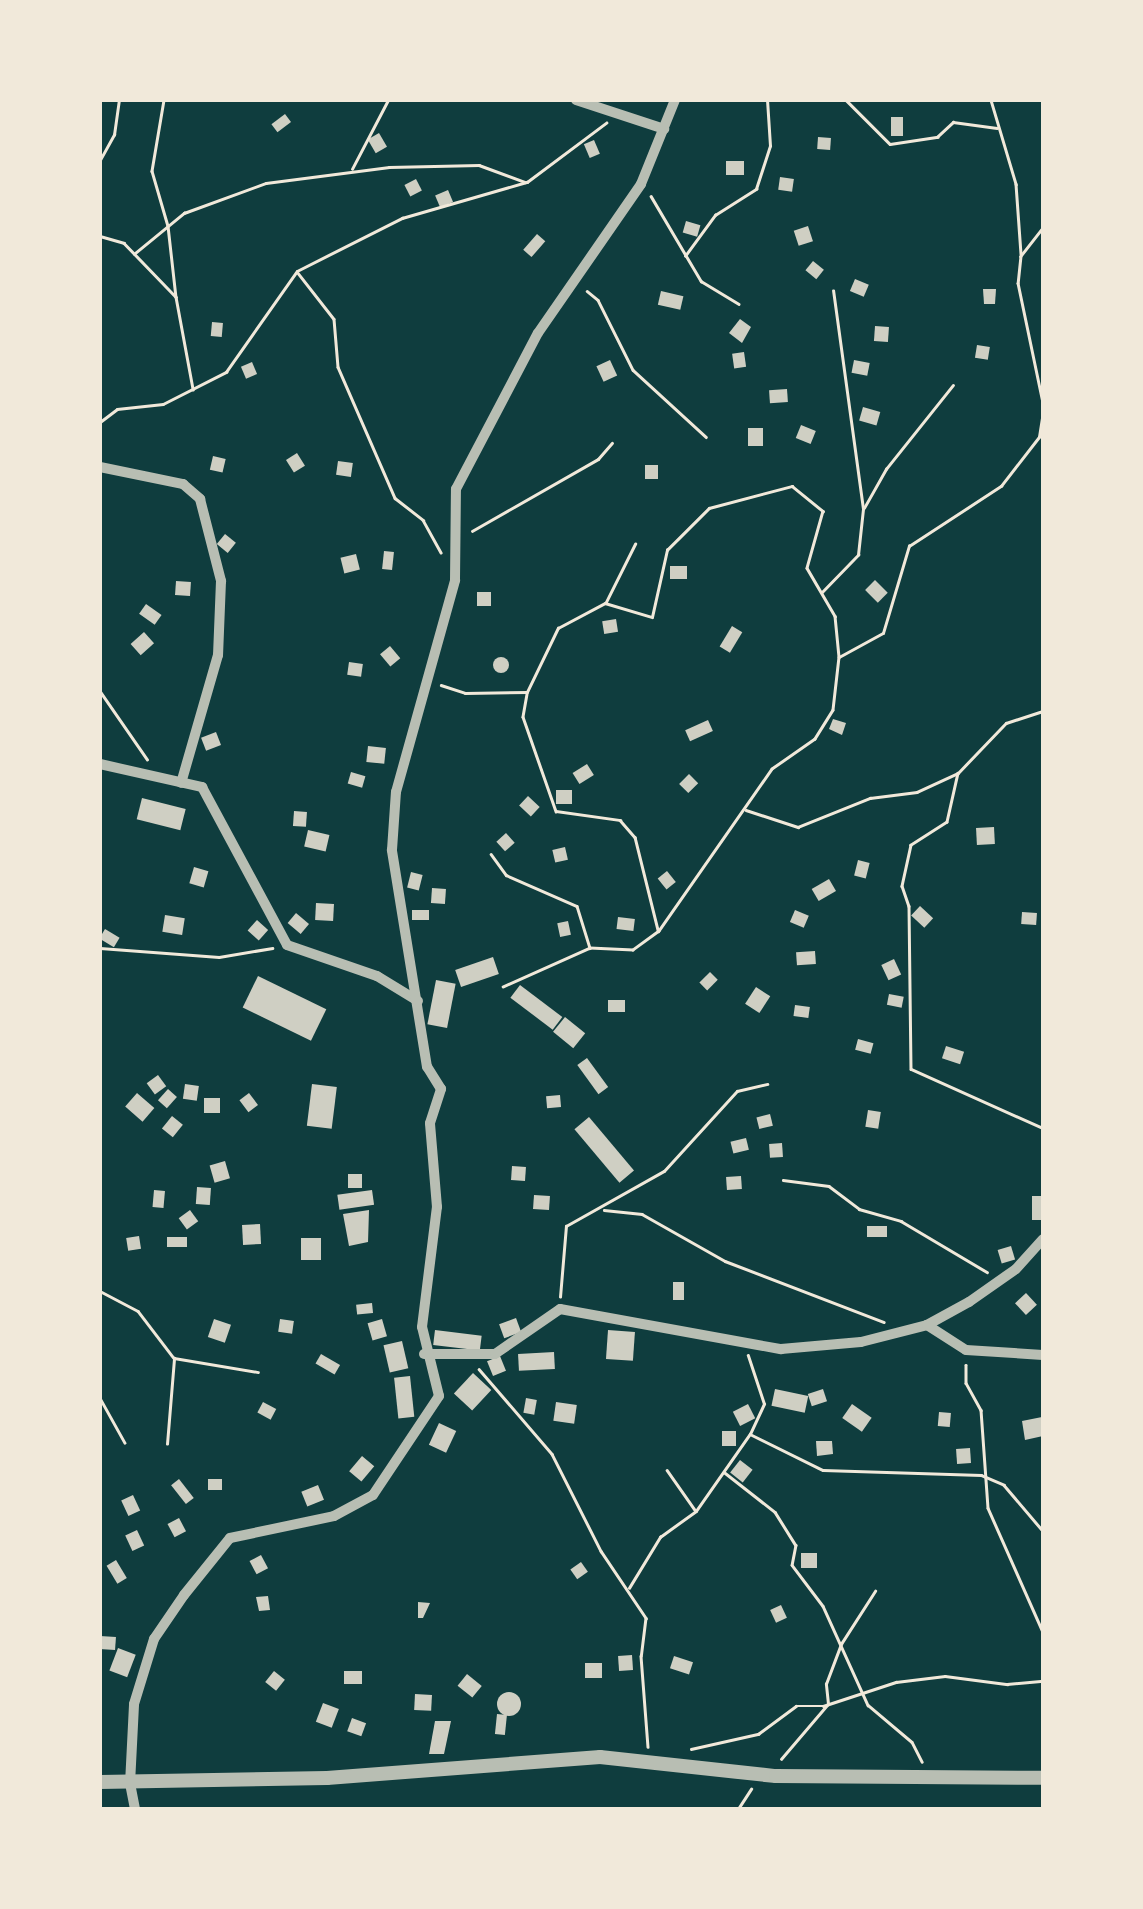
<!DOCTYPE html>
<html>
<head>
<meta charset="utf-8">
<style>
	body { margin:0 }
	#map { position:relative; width:1143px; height:1909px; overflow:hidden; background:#0f3d3e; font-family:Helvetica,sans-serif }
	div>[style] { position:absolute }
	.building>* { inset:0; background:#cfcfc3; transform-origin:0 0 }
	.round { border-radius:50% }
	.path>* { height:2.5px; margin:-1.25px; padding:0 1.25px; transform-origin:1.25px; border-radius:1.25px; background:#f1e9da }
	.minor>* { height:10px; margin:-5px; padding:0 5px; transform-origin:5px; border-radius:5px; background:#b8beb3 }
	.tertiary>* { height:14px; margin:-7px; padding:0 7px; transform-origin:7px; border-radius:7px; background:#b8beb3 }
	span { translate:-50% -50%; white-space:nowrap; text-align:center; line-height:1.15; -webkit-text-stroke:8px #f1e9da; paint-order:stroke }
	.frame { position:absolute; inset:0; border:102px solid #f1e9da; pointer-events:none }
</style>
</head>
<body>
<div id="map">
	<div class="building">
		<i style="left:285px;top:114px;width:10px;height:17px;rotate:53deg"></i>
		<i style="left:891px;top:117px;width:12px;height:19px"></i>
		<i style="left:379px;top:133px;width:16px;height:13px;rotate:60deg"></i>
		<i style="left:818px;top:137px;width:13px;height:12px;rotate:4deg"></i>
		<i style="left:594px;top:140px;width:15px;height:11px;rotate:67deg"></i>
		<i style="left:726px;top:161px;width:18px;height:14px"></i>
		<i style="left:780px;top:177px;width:14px;height:13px;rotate:8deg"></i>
		<i style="left:416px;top:179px;width:13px;height:13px;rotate:63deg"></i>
		<i style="left:448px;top:190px;width:13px;height:14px;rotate:67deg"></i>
		<i style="left:686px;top:221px;width:15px;height:12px;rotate:16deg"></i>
		<i style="left:808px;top:226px;width:16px;height:15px;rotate:72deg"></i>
		<i style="left:537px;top:234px;width:11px;height:21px;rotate:41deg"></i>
		<i style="left:813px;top:261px;width:14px;height:12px;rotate:39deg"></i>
		<i style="left:855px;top:279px;width:15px;height:13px;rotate:23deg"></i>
		<i style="clip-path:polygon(983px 289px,996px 289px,995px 304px,984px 304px)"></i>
		<i style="left:661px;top:291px;width:23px;height:14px;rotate:13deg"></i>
		<i style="clip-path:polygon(740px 319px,751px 327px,742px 343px,729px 333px)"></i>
		<i style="left:212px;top:322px;width:11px;height:14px;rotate:5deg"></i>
		<i style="left:875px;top:326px;width:14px;height:15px;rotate:4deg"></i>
		<i style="left:977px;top:345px;width:13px;height:13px;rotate:9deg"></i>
		<i style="left:744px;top:352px;width:15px;height:12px;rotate:82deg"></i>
		<i style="left:610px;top:360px;width:17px;height:15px;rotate:65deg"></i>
		<i style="left:854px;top:360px;width:16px;height:13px;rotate:11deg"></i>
		<i style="left:252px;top:362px;width:13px;height:12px;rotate:67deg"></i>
		<i style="left:787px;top:389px;width:13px;height:18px;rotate:86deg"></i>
		<i style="left:863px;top:407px;width:18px;height:14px;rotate:16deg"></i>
		<i style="left:801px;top:425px;width:16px;height:14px;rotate:22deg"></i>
		<i style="left:748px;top:428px;width:15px;height:18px"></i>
		<i style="left:297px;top:453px;width:15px;height:13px;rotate:58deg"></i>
		<i style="left:213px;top:456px;width:13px;height:14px;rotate:13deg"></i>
		<i style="left:338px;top:461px;width:15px;height:14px;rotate:8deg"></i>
		<i style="left:645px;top:465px;width:13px;height:14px"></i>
		<i style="left:225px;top:534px;width:14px;height:13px;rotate:39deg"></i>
		<i style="left:384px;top:551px;width:10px;height:18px;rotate:6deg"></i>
		<i style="left:356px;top:554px;width:16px;height:16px;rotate:76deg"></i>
		<i style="left:670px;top:566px;width:17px;height:13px"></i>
		<i style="left:875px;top:580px;width:18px;height:14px;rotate:45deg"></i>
		<i style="left:176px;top:581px;width:15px;height:14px;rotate:4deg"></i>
		<i style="left:477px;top:592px;width:14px;height:14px"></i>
		<i style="left:146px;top:604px;width:19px;height:12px;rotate:35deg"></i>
		<i style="left:616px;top:619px;width:13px;height:14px;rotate:81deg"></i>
		<i style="left:732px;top:626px;width:12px;height:24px;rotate:31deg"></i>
		<i style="left:144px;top:632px;width:15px;height:18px;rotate:48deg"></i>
		<i style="left:390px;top:646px;width:16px;height:13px;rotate:50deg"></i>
		<i class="round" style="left:493px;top:657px;width:16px;height:16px"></i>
		<i style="left:349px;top:662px;width:14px;height:13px;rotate:8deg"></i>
		<i style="clip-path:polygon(833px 719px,846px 723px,842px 735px,829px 729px)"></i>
		<i style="left:708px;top:720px;width:12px;height:25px;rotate:66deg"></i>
		<i style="left:216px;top:732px;width:14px;height:16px;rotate:69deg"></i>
		<i style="left:368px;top:746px;width:18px;height:16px;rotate:6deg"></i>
		<i style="left:587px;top:764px;width:13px;height:17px;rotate:58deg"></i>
		<i style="left:351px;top:772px;width:15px;height:12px;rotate:16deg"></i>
		<i style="left:689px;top:774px;width:13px;height:14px;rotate:45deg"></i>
		<i style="left:556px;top:790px;width:16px;height:14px"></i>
		<i style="left:528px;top:796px;width:16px;height:13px;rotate:43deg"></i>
		<i style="left:142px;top:798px;width:45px;height:22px;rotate:14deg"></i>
		<i style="left:294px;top:811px;width:13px;height:15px;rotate:4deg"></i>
		<i style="left:994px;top:827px;width:17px;height:18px;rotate:87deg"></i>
		<i style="left:308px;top:830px;width:22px;height:17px;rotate:13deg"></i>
		<i style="left:506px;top:833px;width:13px;height:13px;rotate:48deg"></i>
		<i style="left:565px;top:847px;width:13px;height:13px;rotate:77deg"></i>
		<i style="left:858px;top:860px;width:12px;height:16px;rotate:14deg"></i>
		<i style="left:194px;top:867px;width:15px;height:17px;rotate:16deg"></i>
		<i style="left:667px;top:871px;width:14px;height:12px;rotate:51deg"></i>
		<i style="left:411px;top:872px;width:12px;height:16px;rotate:14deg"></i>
		<i style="left:829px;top:879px;width:14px;height:20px;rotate:60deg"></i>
		<i style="left:432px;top:888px;width:14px;height:15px;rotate:4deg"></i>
		<i style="left:316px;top:903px;width:18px;height:17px;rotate:3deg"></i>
		<i style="left:920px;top:906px;width:18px;height:13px;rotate:43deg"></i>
		<i style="left:412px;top:910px;width:17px;height:10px"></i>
		<i style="left:795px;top:910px;width:15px;height:13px;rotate:23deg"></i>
		<i style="left:1022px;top:912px;width:15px;height:12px;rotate:4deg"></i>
		<i style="left:296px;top:913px;width:17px;height:13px;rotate:40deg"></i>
		<i style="left:165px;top:915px;width:20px;height:17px;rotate:9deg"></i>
		<i style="left:618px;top:917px;width:17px;height:12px;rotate:7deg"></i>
		<i style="left:257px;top:920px;width:15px;height:14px;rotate:42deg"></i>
		<i style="left:568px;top:921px;width:14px;height:11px;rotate:78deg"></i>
		<i style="left:105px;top:929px;width:17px;height:11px;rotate:31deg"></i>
		<i style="left:815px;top:951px;width:13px;height:19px;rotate:86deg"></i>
		<i style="left:493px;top:957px;width:18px;height:40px;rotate:71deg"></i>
		<i style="left:894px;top:959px;width:17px;height:14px;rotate:65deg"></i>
		<i style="left:710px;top:972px;width:11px;height:15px;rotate:45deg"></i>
		<i style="left:258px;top:976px;width:76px;height:35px;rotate:26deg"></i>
		<i style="left:436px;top:980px;width:20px;height:45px;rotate:11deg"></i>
		<i style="left:520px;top:985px;width:53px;height:16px;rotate:37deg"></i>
		<i style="left:756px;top:987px;width:17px;height:20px;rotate:33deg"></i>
		<i style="left:889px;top:994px;width:15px;height:11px;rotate:11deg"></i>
		<i style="left:608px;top:1000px;width:17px;height:12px"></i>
		<i style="left:795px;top:1005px;width:15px;height:11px;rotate:8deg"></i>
		<i style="left:565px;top:1017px;width:26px;height:19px;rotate:39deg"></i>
		<i style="left:858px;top:1039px;width:16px;height:11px;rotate:15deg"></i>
		<i style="left:946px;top:1046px;width:19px;height:13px;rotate:18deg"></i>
		<i style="left:587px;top:1058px;width:36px;height:12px;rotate:54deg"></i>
		<i style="left:158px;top:1075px;width:14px;height:14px;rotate:54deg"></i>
		<i style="left:185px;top:1084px;width:14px;height:15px;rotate:8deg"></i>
		<i style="left:312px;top:1084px;width:25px;height:42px;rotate:7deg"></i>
		<i style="left:168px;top:1089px;width:12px;height:15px;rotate:42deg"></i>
		<i style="left:137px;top:1093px;width:23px;height:18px;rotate:41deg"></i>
		<i style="left:249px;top:1093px;width:15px;height:12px;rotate:53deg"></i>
		<i style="left:560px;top:1095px;width:12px;height:14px;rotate:85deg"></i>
		<i style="left:204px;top:1098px;width:16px;height:15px"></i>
		<i style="left:868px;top:1110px;width:13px;height:17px;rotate:9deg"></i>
		<i style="left:770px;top:1114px;width:12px;height:14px;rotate:76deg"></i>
		<i style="left:172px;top:1116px;width:14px;height:16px;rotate:39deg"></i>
		<i style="left:589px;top:1117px;width:70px;height:19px;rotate:50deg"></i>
		<i style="left:746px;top:1138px;width:12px;height:16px;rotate:76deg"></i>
		<i style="left:782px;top:1143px;width:14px;height:13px;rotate:86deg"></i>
		<i style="left:225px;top:1161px;width:18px;height:16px;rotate:74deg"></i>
		<i style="left:512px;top:1166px;width:14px;height:14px;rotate:4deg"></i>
		<i style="left:348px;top:1174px;width:14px;height:14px"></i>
		<i style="left:741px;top:1176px;width:13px;height:15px;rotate:86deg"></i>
		<i style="left:197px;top:1187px;width:14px;height:17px;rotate:4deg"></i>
		<i style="left:154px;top:1190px;width:11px;height:17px;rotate:5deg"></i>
		<i style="left:372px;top:1190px;width:15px;height:35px;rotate:82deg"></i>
		<i style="left:534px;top:1195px;width:16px;height:14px;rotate:4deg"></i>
		<i style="left:1032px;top:1196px;width:11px;height:24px"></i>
		<i style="left:190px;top:1210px;width:14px;height:14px;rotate:54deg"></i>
		<i style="clip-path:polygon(369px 1210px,368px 1242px,349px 1246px,343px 1214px)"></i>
		<i style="left:260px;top:1224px;width:20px;height:18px;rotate:87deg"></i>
		<i style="left:867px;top:1226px;width:20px;height:11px"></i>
		<i style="left:139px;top:1236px;width:13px;height:13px;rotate:81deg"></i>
		<i style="left:167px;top:1237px;width:20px;height:10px"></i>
		<i style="left:301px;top:1238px;width:20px;height:22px"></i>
		<i style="left:1011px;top:1246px;width:14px;height:14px;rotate:73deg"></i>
		<i style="left:684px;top:1282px;width:18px;height:11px;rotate:90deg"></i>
		<i style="left:1026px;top:1293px;width:16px;height:15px;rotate:47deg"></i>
		<i style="left:372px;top:1303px;width:10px;height:16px;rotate:84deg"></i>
		<i style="left:516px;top:1318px;width:15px;height:18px;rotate:70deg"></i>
		<i style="left:214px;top:1319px;width:18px;height:19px;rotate:19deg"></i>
		<i style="left:280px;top:1319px;width:14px;height:13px;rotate:8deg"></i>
		<i style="left:382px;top:1319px;width:18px;height:15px;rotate:74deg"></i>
		<i style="left:435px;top:1330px;width:47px;height:15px;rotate:7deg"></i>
		<i style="left:608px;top:1330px;width:27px;height:29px;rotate:4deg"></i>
		<i style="left:402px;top:1341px;width:28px;height:19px;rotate:77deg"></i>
		<i style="left:554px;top:1352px;width:17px;height:36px;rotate:87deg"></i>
		<i style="left:321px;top:1354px;width:22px;height:11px;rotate:30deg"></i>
		<i style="left:500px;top:1356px;width:16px;height:14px;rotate:68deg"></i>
		<i style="left:473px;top:1373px;width:25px;height:28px;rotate:43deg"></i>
		<i style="left:410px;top:1376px;width:41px;height:16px;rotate:84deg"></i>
		<i style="left:775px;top:1389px;width:34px;height:17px;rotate:12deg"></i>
		<i style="left:823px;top:1389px;width:13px;height:16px;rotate:72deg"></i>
		<i style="left:526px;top:1398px;width:11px;height:15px;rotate:10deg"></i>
		<i style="left:263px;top:1402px;width:15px;height:12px;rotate:28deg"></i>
		<i style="left:556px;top:1402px;width:21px;height:19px;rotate:8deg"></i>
		<i style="left:748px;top:1404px;width:16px;height:17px;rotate:63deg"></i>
		<i style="left:852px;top:1404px;width:24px;height:17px;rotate:35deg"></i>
		<i style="left:939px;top:1412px;width:12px;height:14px;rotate:5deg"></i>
		<i style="clip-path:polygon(1042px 1417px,1043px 1436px,1025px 1440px,1022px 1421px)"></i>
		<i style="left:439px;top:1423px;width:19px;height:24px;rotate:25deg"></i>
		<i style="left:722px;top:1431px;width:14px;height:15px"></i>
		<i style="clip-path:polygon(816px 1441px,832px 1441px,833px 1454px,817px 1456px)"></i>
		<i style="left:970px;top:1448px;width:15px;height:14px;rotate:86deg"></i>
		<i style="left:362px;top:1456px;width:16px;height:20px;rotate:40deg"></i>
		<i style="left:740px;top:1460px;width:16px;height:16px;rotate:38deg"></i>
		<i style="left:179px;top:1479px;width:24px;height:10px;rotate:52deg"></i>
		<i style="left:208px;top:1479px;width:14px;height:11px"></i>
		<i style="left:318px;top:1485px;width:16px;height:18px;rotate:68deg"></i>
		<i style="left:133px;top:1495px;width:17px;height:13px;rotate:65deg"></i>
		<i style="left:179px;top:1518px;width:15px;height:13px;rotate:62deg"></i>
		<i style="left:137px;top:1530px;width:17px;height:13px;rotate:65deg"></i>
		<i style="left:817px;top:1553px;width:15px;height:16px;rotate:90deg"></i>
		<i style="left:261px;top:1555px;width:15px;height:13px;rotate:62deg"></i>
		<i style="left:116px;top:1560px;width:21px;height:11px;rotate:59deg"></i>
		<i style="left:581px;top:1562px;width:12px;height:13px;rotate:55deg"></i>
		<i style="clip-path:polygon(268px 1596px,270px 1610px,259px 1611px,256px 1597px)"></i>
		<i style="clip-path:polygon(418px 1602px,430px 1603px,423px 1618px,418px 1618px)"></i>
		<i style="left:781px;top:1605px;width:14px;height:12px;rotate:65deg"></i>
		<i style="left:100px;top:1636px;width:16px;height:13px;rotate:4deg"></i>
		<i style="left:118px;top:1648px;width:19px;height:24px;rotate:21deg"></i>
		<i style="left:632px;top:1655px;width:15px;height:14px;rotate:86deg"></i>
		<i style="left:674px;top:1656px;width:20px;height:13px;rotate:18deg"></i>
		<i style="left:585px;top:1663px;width:17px;height:15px"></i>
		<i style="left:274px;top:1671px;width:14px;height:14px;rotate:39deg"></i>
		<i style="left:344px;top:1671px;width:18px;height:13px"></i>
		<i style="left:467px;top:1674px;width:19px;height:15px;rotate:39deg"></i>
		<i class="round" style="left:497px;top:1692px;width:24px;height:24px"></i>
		<i style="left:415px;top:1694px;width:17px;height:16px;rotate:3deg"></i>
		<i style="left:323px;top:1703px;width:17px;height:20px;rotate:21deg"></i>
		<i style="left:497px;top:1714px;width:10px;height:20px;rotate:6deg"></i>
		<i style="left:352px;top:1718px;width:15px;height:14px;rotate:20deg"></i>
		<i style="clip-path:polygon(435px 1721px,451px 1721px,444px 1754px,429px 1754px)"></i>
	</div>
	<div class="path">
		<i style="left:164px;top:100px;width:72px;rotate:99.6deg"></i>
		<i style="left:152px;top:171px;width:57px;rotate:73.8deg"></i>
		<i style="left:168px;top:226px;width:71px;rotate:83.6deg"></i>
		<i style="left:846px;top:100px;width:62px;rotate:45deg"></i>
		<i style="left:890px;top:144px;width:48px;rotate:-8.5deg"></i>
		<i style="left:937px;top:137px;width:22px;rotate:-43deg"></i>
		<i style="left:953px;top:122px;width:44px;rotate:7.8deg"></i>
		<i style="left:852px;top:100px;width:3px"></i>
		<i style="left:991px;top:100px;width:88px;rotate:73.4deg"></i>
		<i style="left:1016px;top:184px;width:70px;rotate:85.9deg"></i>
		<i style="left:100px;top:160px;width:29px;rotate:-61deg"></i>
		<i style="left:114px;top:135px;width:35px;rotate:-82deg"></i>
		<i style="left:352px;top:169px;width:78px;rotate:-62.4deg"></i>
		<i style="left:651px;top:196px;width:99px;rotate:59.5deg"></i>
		<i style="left:701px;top:281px;width:44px;rotate:31.2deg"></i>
		<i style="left:1043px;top:228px;width:36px;rotate:128deg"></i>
		<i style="left:1021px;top:256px;width:27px;rotate:96deg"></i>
		<i style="left:1018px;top:283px;width:123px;rotate:78.2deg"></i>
		<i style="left:100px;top:236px;width:25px;rotate:16deg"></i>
		<i style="left:124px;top:243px;width:75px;rotate:46.1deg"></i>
		<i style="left:176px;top:297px;width:94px;rotate:79.5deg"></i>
		<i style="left:134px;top:254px;width:65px;rotate:-39.4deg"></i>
		<i style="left:184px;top:213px;width:87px;rotate:-20.1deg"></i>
		<i style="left:266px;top:183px;width:124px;rotate:-7.4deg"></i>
		<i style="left:389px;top:167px;width:90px;rotate:-1.3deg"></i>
		<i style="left:479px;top:165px;width:49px;rotate:20.3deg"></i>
		<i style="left:685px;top:256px;width:51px;rotate:-53.8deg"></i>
		<i style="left:715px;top:215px;width:49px;rotate:-32.4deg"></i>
		<i style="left:756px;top:189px;width:45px;rotate:-72deg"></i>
		<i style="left:770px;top:146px;width:46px;rotate:-93.7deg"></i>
		<i style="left:298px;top:273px;width:58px;rotate:52deg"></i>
		<i style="left:334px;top:319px;width:48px;rotate:85.2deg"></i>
		<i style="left:338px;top:367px;width:143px;rotate:66.5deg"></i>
		<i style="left:395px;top:498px;width:36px;rotate:38deg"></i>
		<i style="left:423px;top:520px;width:37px;rotate:61deg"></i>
		<i style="left:587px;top:291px;width:14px;rotate:39deg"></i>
		<i style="left:598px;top:300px;width:78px;rotate:63.4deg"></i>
		<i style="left:633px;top:370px;width:99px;rotate:42.5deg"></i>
		<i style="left:100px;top:422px;width:21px;rotate:-37deg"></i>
		<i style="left:117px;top:409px;width:46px;rotate:-6.2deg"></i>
		<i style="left:163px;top:404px;width:71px;rotate:-26.9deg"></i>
		<i style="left:226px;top:372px;width:123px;rotate:-54.9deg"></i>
		<i style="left:297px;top:271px;width:118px;rotate:-26.8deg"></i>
		<i style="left:402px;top:218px;width:130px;rotate:-16.1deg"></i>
		<i style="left:527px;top:182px;width:99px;rotate:-36.8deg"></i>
		<i style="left:864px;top:508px;width:45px;rotate:-60.6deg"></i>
		<i style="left:886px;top:469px;width:107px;rotate:-51.4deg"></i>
		<i style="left:472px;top:531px;width:145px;rotate:-29.7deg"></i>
		<i style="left:598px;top:459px;width:21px;rotate:-49deg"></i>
		<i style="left:822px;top:592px;width:52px;rotate:-45.8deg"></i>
		<i style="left:858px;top:555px;width:46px;rotate:-83.8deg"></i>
		<i style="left:863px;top:509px;width:220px;rotate:-97.8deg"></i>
		<i style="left:606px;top:602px;width:65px;rotate:-63.4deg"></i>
		<i style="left:839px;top:657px;width:50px;rotate:-28.6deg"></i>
		<i style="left:883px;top:633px;width:91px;rotate:-73.4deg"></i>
		<i style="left:909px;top:546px;width:110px;rotate:-33.1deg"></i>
		<i style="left:1001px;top:486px;width:62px;rotate:-52.2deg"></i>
		<i style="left:1039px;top:437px;width:24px;rotate:-81deg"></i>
		<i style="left:441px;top:685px;width:25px;rotate:18deg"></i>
		<i style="left:465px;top:693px;width:62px;rotate:-0.9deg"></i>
		<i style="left:527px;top:692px;width:71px;rotate:-64.2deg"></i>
		<i style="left:558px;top:628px;width:53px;rotate:-28deg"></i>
		<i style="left:605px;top:603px;width:49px;rotate:16.6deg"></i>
		<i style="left:652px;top:617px;width:69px;rotate:-77.4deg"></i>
		<i style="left:667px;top:550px;width:59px;rotate:-45deg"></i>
		<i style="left:709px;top:508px;width:86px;rotate:-14.8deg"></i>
		<i style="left:792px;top:486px;width:40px;rotate:39deg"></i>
		<i style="left:823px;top:511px;width:59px;rotate:105.7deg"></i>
		<i style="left:807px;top:568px;width:56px;rotate:59.7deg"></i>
		<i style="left:835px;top:616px;width:41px;rotate:84.4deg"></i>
		<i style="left:839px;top:657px;width:53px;rotate:96.5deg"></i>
		<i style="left:833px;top:710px;width:34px;rotate:122deg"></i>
		<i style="left:815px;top:739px;width:52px;rotate:145.1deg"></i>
		<i style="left:772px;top:769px;width:198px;rotate:124.9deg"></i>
		<i style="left:659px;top:931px;width:32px;rotate:144deg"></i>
		<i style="left:633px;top:950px;width:43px;rotate:-177.3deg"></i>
		<i style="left:590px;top:948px;width:95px;rotate:155.9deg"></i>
		<i style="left:100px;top:691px;width:83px;rotate:55.3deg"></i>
		<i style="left:527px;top:694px;width:23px;rotate:100deg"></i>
		<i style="left:523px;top:717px;width:100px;rotate:70.7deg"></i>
		<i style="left:556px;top:811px;width:65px;rotate:8deg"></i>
		<i style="left:620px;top:820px;width:23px;rotate:49deg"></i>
		<i style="left:635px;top:837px;width:96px;rotate:76.1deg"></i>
		<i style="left:958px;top:773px;width:50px;rotate:102.7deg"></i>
		<i style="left:947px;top:822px;width:43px;rotate:147.4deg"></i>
		<i style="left:911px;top:845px;width:42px;rotate:102.4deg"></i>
		<i style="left:902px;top:886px;width:21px;rotate:71deg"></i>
		<i style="left:909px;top:906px;width:163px;rotate:89.3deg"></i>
		<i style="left:911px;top:1069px;width:145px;rotate:24.1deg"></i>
		<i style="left:746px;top:810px;width:55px;rotate:18.1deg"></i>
		<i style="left:798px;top:827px;width:78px;rotate:-21.9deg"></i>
		<i style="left:870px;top:798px;width:47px;rotate:-7.3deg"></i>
		<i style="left:917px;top:792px;width:45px;rotate:-24.9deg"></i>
		<i style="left:958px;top:773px;width:69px;rotate:-46.2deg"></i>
		<i style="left:1006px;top:723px;width:39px;rotate:-18deg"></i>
		<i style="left:491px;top:854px;width:26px;rotate:54deg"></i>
		<i style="left:506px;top:875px;width:77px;rotate:23.6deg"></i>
		<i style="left:577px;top:906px;width:44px;rotate:72.8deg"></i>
		<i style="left:100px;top:948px;width:119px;rotate:4.3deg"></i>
		<i style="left:219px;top:957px;width:54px;rotate:-9.6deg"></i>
		<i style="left:783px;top:1180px;width:46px;rotate:7.4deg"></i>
		<i style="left:829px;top:1186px;width:38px;rotate:37deg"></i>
		<i style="left:859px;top:1209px;width:44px;rotate:15.9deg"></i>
		<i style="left:901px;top:1221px;width:100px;rotate:30.7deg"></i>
		<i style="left:604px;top:1210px;width:38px;rotate:6deg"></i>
		<i style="left:642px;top:1214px;width:95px;rotate:29.5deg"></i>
		<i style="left:725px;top:1261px;width:170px;rotate:21deg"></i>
		<i style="left:100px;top:1291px;width:43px;rotate:27.8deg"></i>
		<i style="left:138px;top:1311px;width:58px;rotate:52.7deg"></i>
		<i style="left:560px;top:1297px;width:71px;rotate:-85.2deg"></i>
		<i style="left:566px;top:1226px;width:112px;rotate:-29.3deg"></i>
		<i style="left:664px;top:1171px;width:108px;rotate:-47.6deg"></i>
		<i style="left:737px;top:1091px;width:31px;rotate:-13deg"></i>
		<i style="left:966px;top:1365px;width:18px;rotate:90deg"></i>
		<i style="left:966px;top:1383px;width:31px;rotate:61deg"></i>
		<i style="left:981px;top:1410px;width:98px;rotate:85.9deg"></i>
		<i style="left:988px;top:1508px;width:136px;rotate:66.1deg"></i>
		<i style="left:479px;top:1369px;width:112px;rotate:49.3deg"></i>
		<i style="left:552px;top:1454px;width:109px;rotate:63.2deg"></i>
		<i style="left:601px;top:1551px;width:81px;rotate:56.1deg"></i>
		<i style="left:646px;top:1618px;width:38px;rotate:97deg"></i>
		<i style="left:641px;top:1656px;width:91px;rotate:85.6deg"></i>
		<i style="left:100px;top:1398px;width:51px;rotate:60.9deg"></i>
		<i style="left:750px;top:1434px;width:81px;rotate:26.3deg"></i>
		<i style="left:823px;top:1470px;width:158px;rotate:1.8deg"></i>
		<i style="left:981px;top:1475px;width:25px;rotate:23deg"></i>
		<i style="left:1004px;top:1485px;width:60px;rotate:49.7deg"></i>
		<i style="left:167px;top:1444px;width:86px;rotate:-85.3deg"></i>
		<i style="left:174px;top:1358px;width:85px;rotate:9.5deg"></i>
		<i style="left:667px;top:1470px;width:49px;rotate:55deg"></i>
		<i style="left:724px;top:1472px;width:65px;rotate:38.1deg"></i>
		<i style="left:775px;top:1512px;width:39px;rotate:58deg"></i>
		<i style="left:796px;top:1545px;width:20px;rotate:101deg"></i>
		<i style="left:792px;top:1565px;width:51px;rotate:52.9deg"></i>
		<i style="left:823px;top:1606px;width:109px;rotate:65.6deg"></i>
		<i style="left:868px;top:1705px;width:57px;rotate:40.1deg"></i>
		<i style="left:912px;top:1742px;width:22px;rotate:63deg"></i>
		<i style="left:629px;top:1588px;width:60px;rotate:-58.7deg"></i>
		<i style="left:660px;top:1537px;width:44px;rotate:-35.8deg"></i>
		<i style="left:696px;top:1511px;width:94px;rotate:-55deg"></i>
		<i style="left:750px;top:1434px;width:33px;rotate:-65deg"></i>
		<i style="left:764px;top:1404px;width:51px;rotate:-108.4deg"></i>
		<i style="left:691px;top:1749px;width:69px;rotate:-12.6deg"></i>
		<i style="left:758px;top:1734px;width:47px;rotate:-36.4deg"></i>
		<i style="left:796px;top:1706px;width:27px"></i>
		<i style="left:823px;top:1706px;width:77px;rotate:-18.2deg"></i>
		<i style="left:896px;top:1682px;width:49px;rotate:-7deg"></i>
		<i style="left:945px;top:1676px;width:63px;rotate:7.4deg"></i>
		<i style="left:1007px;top:1684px;width:36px;rotate:-5deg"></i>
		<i style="left:781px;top:1759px;width:72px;rotate:-49.5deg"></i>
		<i style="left:828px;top:1704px;width:20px;rotate:-96deg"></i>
		<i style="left:826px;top:1684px;width:43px;rotate:-69.4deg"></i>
		<i style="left:841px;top:1644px;width:63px;rotate:-57.3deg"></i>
		<i style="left:738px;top:1809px;width:24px;rotate:-57deg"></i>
	</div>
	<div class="minor">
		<i style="left:576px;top:100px;width:93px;rotate:18.2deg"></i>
		<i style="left:100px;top:467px;width:85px;rotate:11.6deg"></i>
		<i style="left:183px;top:484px;width:23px;rotate:41deg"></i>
		<i style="left:200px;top:499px;width:85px;rotate:75.6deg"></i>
		<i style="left:221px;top:581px;width:74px;rotate:92.3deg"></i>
		<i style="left:218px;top:655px;width:133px;rotate:106.1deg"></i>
		<i style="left:100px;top:764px;width:105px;rotate:12.7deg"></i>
		<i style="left:202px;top:787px;width:179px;rotate:61.7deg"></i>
		<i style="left:287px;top:945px;width:95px;rotate:19deg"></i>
		<i style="left:377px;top:976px;width:48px;rotate:31.4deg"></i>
		<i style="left:927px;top:1325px;width:46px;rotate:32.7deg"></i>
		<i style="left:966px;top:1350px;width:77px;rotate:3.7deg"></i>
		<i style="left:424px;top:1354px;width:71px"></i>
		<i style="left:495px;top:1354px;width:79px;rotate:-34.7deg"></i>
		<i style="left:560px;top:1309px;width:225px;rotate:10.3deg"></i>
		<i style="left:781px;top:1349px;width:80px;rotate:-5deg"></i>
		<i style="left:861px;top:1342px;width:68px;rotate:-14.4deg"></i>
		<i style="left:927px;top:1325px;width:48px;rotate:-28.7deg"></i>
		<i style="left:969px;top:1302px;width:57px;rotate:-35.1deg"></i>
		<i style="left:1016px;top:1269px;width:40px;rotate:-48deg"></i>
		<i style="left:135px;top:1809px;width:25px;rotate:-101deg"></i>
		<i style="left:130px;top:1784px;width:80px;rotate:-87.1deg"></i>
		<i style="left:134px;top:1704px;width:68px;rotate:-72.9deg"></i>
		<i style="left:154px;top:1639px;width:53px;rotate:-55.7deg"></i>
		<i style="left:184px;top:1595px;width:73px;rotate:-51.1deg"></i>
		<i style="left:230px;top:1538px;width:106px;rotate:-11.9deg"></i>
		<i style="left:334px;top:1516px;width:44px;rotate:-28.3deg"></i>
		<i style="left:373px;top:1495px;width:119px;rotate:-56.3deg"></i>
		<i style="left:439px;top:1396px;width:71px;rotate:-103.8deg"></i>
		<i style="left:422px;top:1327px;width:121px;rotate:-82.9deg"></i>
		<i style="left:437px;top:1207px;width:84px;rotate:-94.8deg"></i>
		<i style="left:430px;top:1123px;width:36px;rotate:-72deg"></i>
		<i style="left:441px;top:1089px;width:26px;rotate:-122deg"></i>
		<i style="left:427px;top:1067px;width:220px;rotate:-99.2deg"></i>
		<i style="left:392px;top:850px;width:58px;rotate:-86.1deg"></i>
		<i style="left:396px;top:792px;width:220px;rotate:-74.4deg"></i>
		<i style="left:455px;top:580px;width:91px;rotate:-89.4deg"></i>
		<i style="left:456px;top:489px;width:176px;rotate:-62.3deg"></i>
		<i style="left:538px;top:333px;width:181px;rotate:-55.3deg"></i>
		<i style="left:641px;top:184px;width:91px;rotate:-68deg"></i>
	</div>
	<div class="tertiary">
		<i style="left:100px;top:1782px;width:227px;rotate:-1deg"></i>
		<i style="left:327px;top:1778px;width:274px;rotate:-4.4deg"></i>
		<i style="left:600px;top:1757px;width:177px;rotate:6.2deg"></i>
		<i style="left:776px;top:1776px;width:267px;rotate:0.4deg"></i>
	</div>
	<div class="frame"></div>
</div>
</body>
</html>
